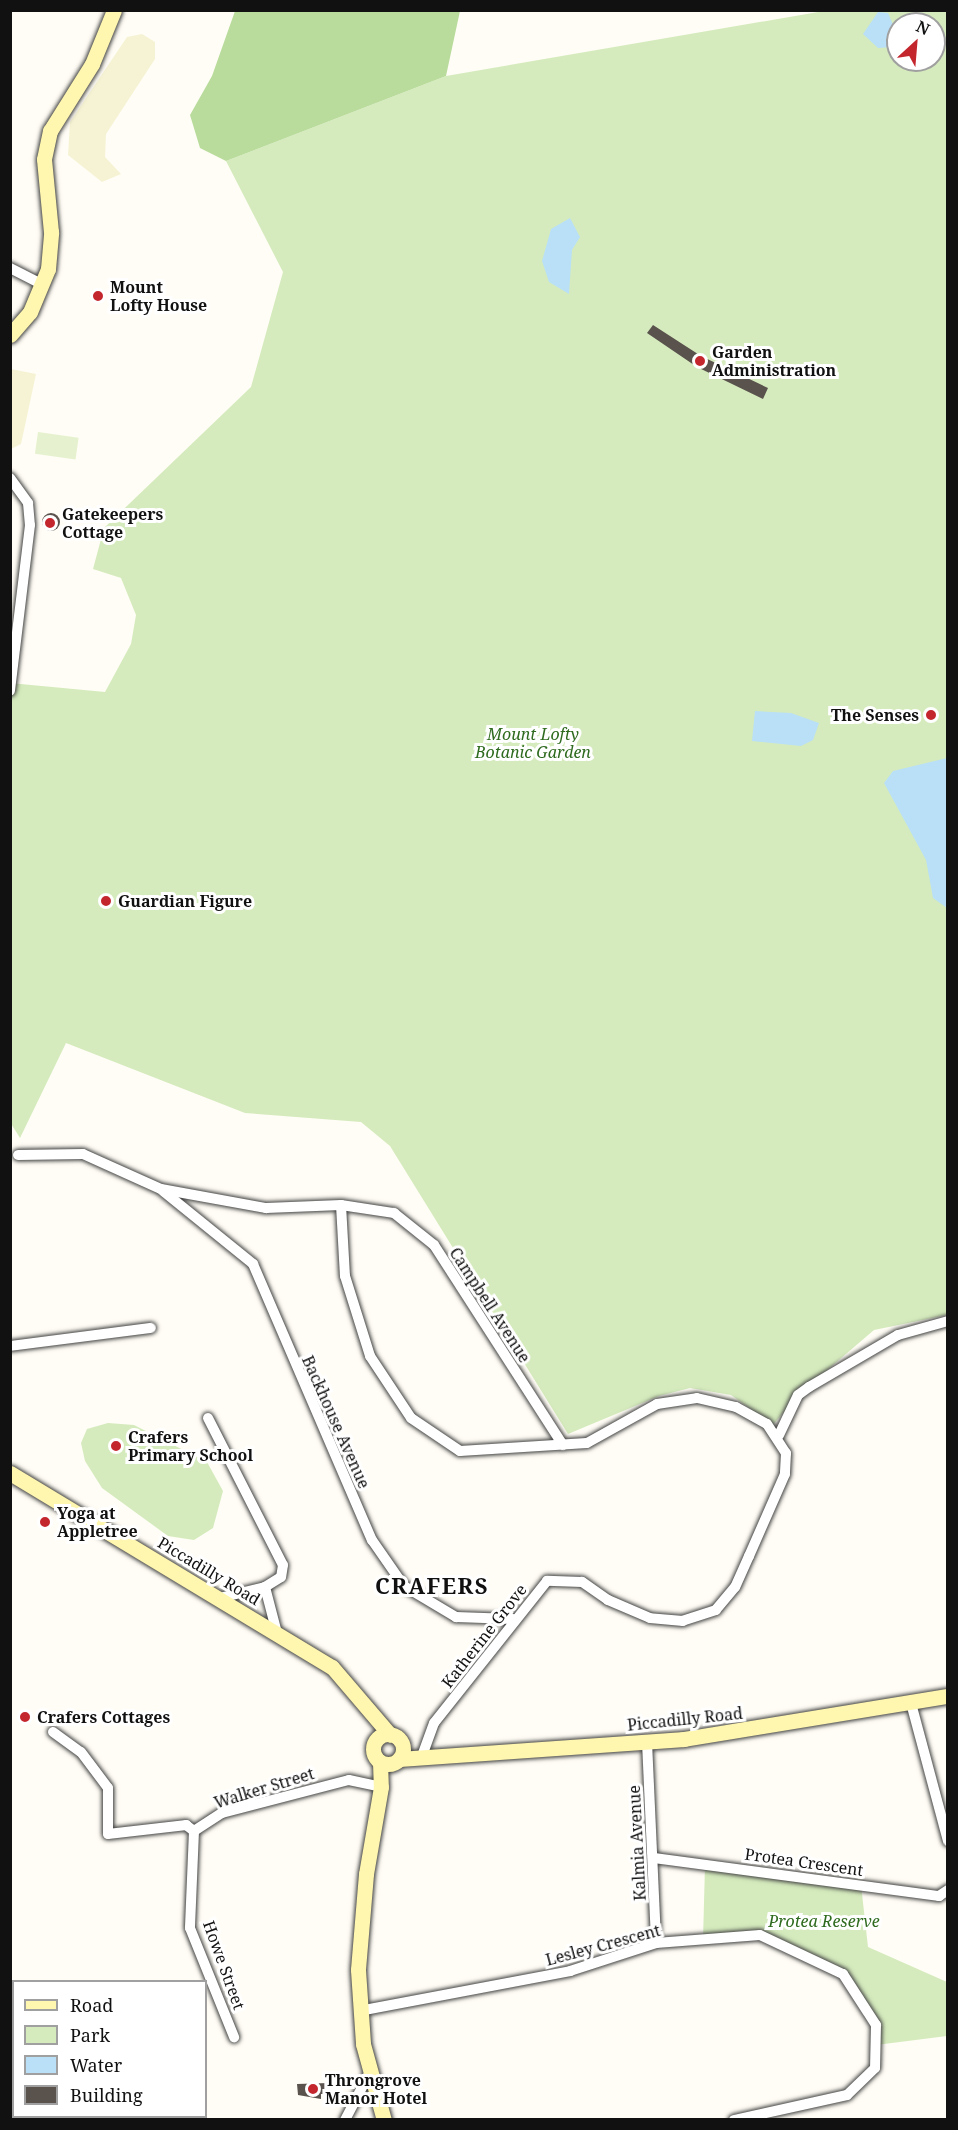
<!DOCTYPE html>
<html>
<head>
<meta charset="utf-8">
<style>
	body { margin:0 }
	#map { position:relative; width:958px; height:2130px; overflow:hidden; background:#fffdf5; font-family:"Noto Serif",serif }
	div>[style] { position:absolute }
	.farmland>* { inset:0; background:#f6f3d4 }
	.green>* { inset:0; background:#d5ebbd }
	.forest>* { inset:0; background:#b9dc9c }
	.pitch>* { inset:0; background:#e6f2cf; transform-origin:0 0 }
	.water>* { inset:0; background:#b9e0f7 }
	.building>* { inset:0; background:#5a524d }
	.round { border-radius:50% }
	.roads { filter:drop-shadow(0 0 2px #444) drop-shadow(0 0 2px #444) }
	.street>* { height:10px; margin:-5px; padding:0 5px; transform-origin:5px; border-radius:5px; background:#fff }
	.secondary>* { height:15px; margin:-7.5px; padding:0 7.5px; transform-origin:7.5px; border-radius:7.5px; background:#fff6b0 }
	.secondary>.ring { margin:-7.5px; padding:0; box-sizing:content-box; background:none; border:15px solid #fff6b0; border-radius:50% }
	.dots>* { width:16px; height:16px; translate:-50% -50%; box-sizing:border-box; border:3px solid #fff; border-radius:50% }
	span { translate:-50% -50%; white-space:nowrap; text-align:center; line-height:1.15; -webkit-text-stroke:6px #fff; paint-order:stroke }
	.poi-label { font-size:16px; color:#111; font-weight:700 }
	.left { translate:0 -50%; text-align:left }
	.right { translate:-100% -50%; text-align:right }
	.park-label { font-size:16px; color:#2f6b1f; font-style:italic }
	.street-label { font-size:16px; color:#111 }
	.district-label { font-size:22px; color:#111; font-weight:700; letter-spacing:1.5px }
	.frame { position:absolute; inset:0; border:12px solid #111; pointer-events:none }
	.legend { position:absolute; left:12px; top:1980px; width:195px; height:138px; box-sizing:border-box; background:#fff; border:2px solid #a0a0a0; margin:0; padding:8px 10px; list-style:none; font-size:18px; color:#111 }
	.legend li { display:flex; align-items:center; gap:12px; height:30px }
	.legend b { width:30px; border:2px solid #a0a0a0 }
	.north { position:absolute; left:886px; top:12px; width:60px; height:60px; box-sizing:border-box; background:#fff; border:2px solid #a0a0a0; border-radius:50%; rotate:26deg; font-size:16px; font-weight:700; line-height:24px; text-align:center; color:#111 }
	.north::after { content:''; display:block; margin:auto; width:21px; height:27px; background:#c4262e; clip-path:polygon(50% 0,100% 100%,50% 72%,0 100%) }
</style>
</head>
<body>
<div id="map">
	<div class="farmland">
		<i style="clip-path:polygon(142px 34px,155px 42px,155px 59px,106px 134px,105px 157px,121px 174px,102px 182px,68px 155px,70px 122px,127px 37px)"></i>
		<i style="clip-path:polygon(11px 369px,36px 374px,21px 444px,11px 449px)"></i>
	</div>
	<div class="green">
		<i style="clip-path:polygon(evenodd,824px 11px,947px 11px,947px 1315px,874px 1330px,798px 1395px,773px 1425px,731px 1395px,690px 1388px,659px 1396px,568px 1434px,390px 1146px,361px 1122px,245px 1113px,66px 1043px,20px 1138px,10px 1122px,10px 683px,105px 692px,131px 644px,136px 615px,121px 578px,93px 569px,104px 528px,251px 387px,283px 272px,226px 161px,446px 76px,824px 11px,898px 24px,934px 24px,934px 60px,898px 60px,898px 24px)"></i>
		<i style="clip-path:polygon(108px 1423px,134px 1425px,207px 1462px,223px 1491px,213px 1528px,194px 1540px,168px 1536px,102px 1488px,85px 1461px,81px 1443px,87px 1429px)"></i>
		<i style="clip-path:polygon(705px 1865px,861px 1885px,868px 1947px,947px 1982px,947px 2036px,876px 2045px,876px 2025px,843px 1974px,760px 1936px,703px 1940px)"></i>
	</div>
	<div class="forest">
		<i style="clip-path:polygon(235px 11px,235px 10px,460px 11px,446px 76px,226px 161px,200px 148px,190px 115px,212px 76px)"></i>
	</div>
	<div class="pitch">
		<i style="left:38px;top:432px;width:41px;height:22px;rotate:8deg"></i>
	</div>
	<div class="water">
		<i style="clip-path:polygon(878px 12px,888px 13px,894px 27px,893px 47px,878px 48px,863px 34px)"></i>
		<i style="clip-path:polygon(570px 218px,580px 237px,572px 250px,569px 294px,549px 282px,542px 261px,551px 229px)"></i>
		<i style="clip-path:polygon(755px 711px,791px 713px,819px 723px,813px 740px,801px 746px,752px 741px)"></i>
		<i style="clip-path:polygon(947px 758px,948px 908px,947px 908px,933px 898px,926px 860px,884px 783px,893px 771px)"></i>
	</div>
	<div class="building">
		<i style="clip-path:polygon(653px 325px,701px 356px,768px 388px,763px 399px,697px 367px,647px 333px)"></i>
		<i class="round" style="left:42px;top:513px;width:18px;height:18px"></i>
		<i style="clip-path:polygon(329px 2083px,329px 2094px,321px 2094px,321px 2099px,298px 2095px,297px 2084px)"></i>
	</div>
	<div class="roads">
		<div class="street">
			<i style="left:10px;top:268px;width:38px;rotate:27deg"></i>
			<i style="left:10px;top:478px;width:31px;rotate:54deg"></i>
			<i style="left:28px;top:503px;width:22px;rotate:85deg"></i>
			<i style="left:30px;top:525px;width:167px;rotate:96.9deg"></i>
			<i style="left:18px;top:1155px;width:65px;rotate:-0.9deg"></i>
			<i style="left:83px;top:1154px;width:85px;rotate:24.2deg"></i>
			<i style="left:161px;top:1189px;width:107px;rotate:10.3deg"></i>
			<i style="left:266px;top:1208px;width:75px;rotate:-2.3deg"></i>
			<i style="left:341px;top:1205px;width:54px;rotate:8.6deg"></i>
			<i style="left:394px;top:1213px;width:51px;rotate:38.7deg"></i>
			<i style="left:434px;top:1245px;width:238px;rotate:57.2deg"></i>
			<i style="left:163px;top:1191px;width:116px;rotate:39deg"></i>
			<i style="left:253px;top:1264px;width:301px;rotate:66.7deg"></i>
			<i style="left:372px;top:1540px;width:56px;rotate:55.2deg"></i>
			<i style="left:404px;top:1586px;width:61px;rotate:30.8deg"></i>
			<i style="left:456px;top:1617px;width:57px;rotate:2deg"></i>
			<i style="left:341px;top:1205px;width:71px;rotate:86.8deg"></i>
			<i style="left:345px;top:1276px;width:84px;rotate:72.6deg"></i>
			<i style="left:370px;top:1356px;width:74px;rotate:56.5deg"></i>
			<i style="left:411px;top:1418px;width:59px;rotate:34deg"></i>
			<i style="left:460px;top:1451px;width:127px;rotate:-3.6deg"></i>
			<i style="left:587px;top:1443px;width:80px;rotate:-29.1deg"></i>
			<i style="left:657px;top:1404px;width:40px;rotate:-8.5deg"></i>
			<i style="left:697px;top:1398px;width:40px;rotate:13deg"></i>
			<i style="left:736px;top:1407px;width:35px;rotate:29deg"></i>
			<i style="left:767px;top:1424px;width:35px;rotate:57deg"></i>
			<i style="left:786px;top:1453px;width:21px;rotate:93deg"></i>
			<i style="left:785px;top:1474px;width:90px;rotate:113.7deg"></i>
			<i style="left:749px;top:1556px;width:34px;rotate:114deg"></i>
			<i style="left:735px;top:1587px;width:30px;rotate:130deg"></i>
			<i style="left:716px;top:1610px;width:35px;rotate:162deg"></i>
			<i style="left:683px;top:1621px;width:33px;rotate:-175deg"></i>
			<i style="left:650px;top:1618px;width:46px;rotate:-156.8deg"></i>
			<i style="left:608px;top:1600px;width:32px;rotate:-145deg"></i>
			<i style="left:582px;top:1582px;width:35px;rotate:-178deg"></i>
			<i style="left:547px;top:1581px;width:181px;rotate:128.5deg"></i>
			<i style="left:434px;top:1723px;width:33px;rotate:110deg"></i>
			<i style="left:10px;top:1346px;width:142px;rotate:-7.3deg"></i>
			<i style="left:208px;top:1418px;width:165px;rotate:63deg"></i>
			<i style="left:283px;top:1565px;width:12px;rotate:99deg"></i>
			<i style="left:281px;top:1577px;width:19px;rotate:148deg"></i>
			<i style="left:265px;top:1587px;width:46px;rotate:166.3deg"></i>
			<i style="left:779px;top:1435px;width:44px;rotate:-64.6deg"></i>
			<i style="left:798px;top:1395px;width:14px;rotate:-36deg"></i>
			<i style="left:809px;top:1387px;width:103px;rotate:-30.3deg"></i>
			<i style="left:898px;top:1335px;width:52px;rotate:-15.6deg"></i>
			<i style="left:265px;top:1587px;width:48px;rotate:75.4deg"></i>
			<i style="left:911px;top:1703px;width:143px;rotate:75deg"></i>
			<i style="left:53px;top:1732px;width:34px;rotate:36deg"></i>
			<i style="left:81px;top:1752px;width:45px;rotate:53.1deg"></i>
			<i style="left:108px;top:1788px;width:46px;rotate:90deg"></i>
			<i style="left:108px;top:1834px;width:79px;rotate:-6.6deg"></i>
			<i style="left:186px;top:1825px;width:10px;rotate:37deg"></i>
			<i style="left:194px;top:1831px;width:33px;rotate:-33deg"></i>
			<i style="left:222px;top:1813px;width:131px;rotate:-14.6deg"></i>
			<i style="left:349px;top:1780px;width:33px;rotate:12deg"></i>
			<i style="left:647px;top:1742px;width:201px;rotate:87.4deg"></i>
			<i style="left:194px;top:1831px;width:97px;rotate:92.4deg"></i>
			<i style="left:190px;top:1928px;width:118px;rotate:68deg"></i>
			<i style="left:654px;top:1858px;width:288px;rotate:7.6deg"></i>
			<i style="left:939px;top:1896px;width:11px;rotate:-34deg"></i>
			<i style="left:359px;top:2011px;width:215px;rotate:-10.7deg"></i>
			<i style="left:570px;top:1971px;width:90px;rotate:-18deg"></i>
			<i style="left:656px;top:1943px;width:104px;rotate:-4.4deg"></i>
			<i style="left:760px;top:1935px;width:92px;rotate:25.2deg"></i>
			<i style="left:843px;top:1974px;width:61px;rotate:57.1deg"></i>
			<i style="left:876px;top:2025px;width:43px;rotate:91.3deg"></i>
			<i style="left:875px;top:2068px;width:39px;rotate:136deg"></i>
			<i style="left:847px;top:2095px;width:116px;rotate:167.5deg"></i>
			<i style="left:345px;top:2120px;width:54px;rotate:-62.5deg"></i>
		</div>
		<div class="secondary">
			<i style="left:10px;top:335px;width:30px;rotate:-49deg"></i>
			<i style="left:30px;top:312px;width:47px;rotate:-67.3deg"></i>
			<i style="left:48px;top:269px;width:37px;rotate:-85deg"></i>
			<i style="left:51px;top:232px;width:73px;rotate:-95.5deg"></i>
			<i style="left:44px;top:159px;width:29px;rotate:-78deg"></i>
			<i style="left:50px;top:131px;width:79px;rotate:-57.9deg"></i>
			<i style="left:92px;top:64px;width:58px;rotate:-67.8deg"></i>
			<i style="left:10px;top:1473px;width:376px;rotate:31.1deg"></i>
			<i style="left:332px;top:1667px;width:89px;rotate:49.5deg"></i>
			<i class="ring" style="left:373px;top:1734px;width:15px;height:15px"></i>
			<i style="left:399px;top:1759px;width:286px;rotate:-4deg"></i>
			<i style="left:684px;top:1739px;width:267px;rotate:-9.3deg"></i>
			<i style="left:380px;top:1762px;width:25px;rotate:88deg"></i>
			<i style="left:381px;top:1787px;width:88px;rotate:99.8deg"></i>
			<i style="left:366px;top:1874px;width:96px;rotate:94.8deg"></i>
			<i style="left:358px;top:1970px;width:74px;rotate:86.1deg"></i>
			<i style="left:363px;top:2044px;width:79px;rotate:74.6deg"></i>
		</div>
	</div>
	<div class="dots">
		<i style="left:98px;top:296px;background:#c4262e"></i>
		<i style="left:700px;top:361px;background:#c4262e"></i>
		<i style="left:50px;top:523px;background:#c4262e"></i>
		<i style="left:931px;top:715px;background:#c4262e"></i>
		<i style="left:106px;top:901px;background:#c4262e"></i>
		<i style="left:116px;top:1446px;background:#c4262e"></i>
		<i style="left:45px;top:1522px;background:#c4262e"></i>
		<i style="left:25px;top:1717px;background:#c4262e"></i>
		<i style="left:313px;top:2089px;background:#c4262e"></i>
	</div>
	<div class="poi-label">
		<span class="left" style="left:110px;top:296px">Mount<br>Lofty House</span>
		<span class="left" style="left:712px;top:361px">Garden<br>Administration</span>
		<span class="left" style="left:62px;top:523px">Gatekeepers<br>Cottage</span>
		<span class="right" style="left:919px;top:715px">The Senses</span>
		<span class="left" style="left:118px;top:901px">Guardian Figure</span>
		<span class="left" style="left:128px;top:1446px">Crafers<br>Primary School</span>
		<span class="left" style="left:57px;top:1522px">Yoga at<br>Appletree</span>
		<span class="left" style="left:37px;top:1717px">Crafers Cottages</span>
		<span class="left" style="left:325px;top:2089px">Throngrove<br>Manor Hotel</span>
	</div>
	<div class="park-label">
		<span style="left:533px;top:743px">Mount Lofty<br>Botanic Garden</span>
		<span style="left:824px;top:1921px">Protea Reserve</span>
	</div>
	<div class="street-label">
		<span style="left:490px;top:1305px;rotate:57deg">Campbell Avenue</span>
		<span style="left:336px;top:1422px;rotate:66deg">Backhouse Avenue</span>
		<span style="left:209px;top:1571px;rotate:31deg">Piccadilly Road</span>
		<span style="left:484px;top:1636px;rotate:-52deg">Katherine Grove</span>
		<span style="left:685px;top:1719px;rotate:-6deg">Piccadilly Road</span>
		<span style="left:264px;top:1788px;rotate:-17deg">Walker Street</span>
		<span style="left:637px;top:1843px;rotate:-93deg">Kalmia Avenue</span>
		<span style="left:804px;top:1862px;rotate:8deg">Protea Crescent</span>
		<span style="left:603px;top:1945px;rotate:-15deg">Lesley Crescent</span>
		<span style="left:224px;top:1965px;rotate:70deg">Howe Street</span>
	</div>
	<div class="district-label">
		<span style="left:432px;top:1586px">CRAFERS</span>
	</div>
	<div class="frame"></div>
	<ul class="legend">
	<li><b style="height:8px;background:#fff6b0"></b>Road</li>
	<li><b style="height:16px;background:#d5ebbd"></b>Park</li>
	<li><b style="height:16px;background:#b9e0f7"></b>Water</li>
	<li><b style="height:16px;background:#5a524d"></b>Building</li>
	</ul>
	<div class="north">N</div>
</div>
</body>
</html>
